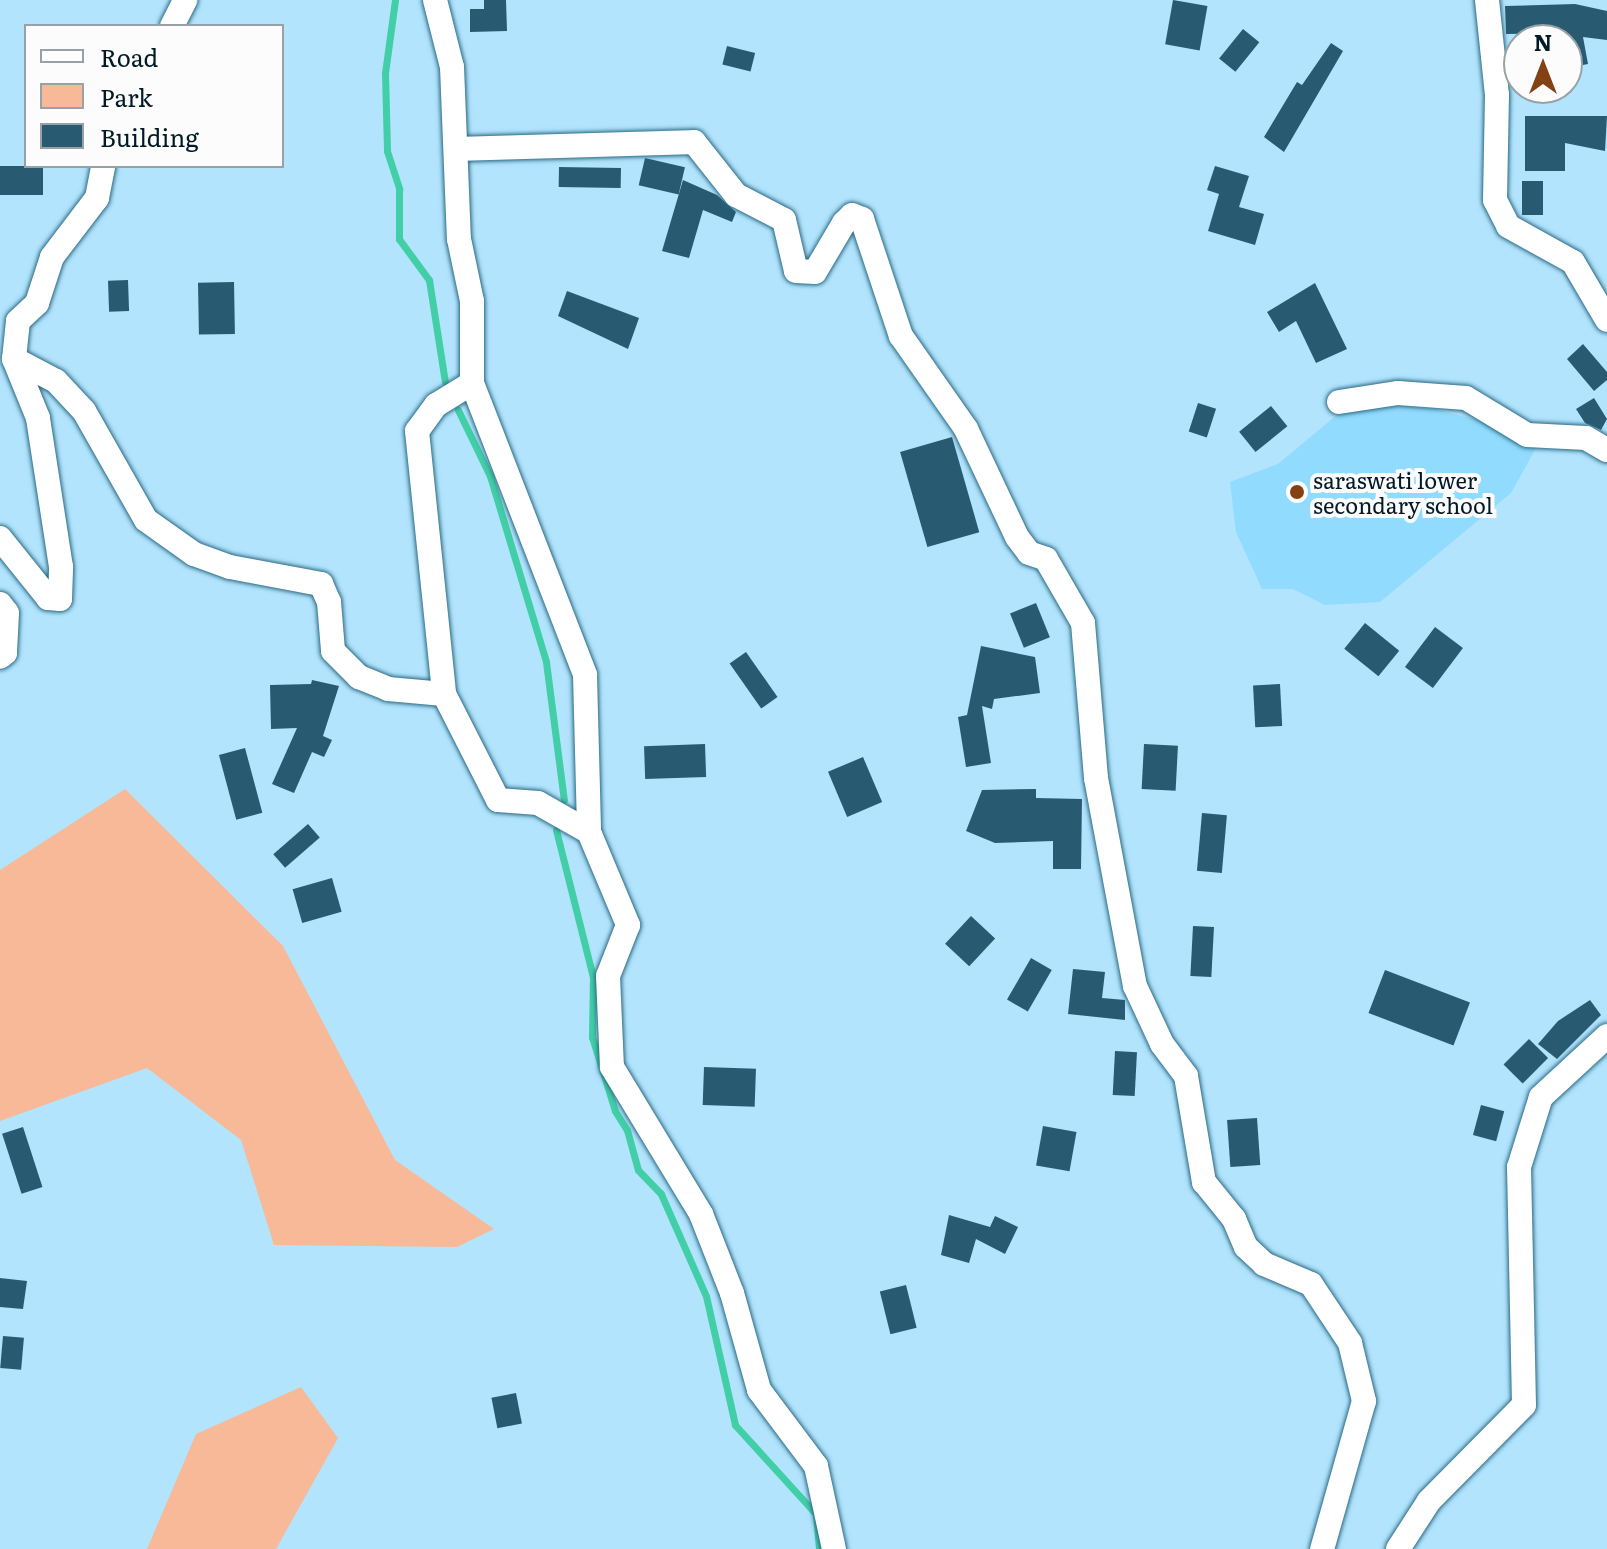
<!DOCTYPE html>
<html>
<head>
<meta charset="utf-8">
<style>
	body { margin:0 }
	#map { position:relative; width:1607px; height:1549px; overflow:hidden; background:#b2e4fd; font-family:Literata,serif }
	div>[style] { position:absolute }
	.built>* { inset:0; background:#91dbfe }
	.green>* { inset:0; background:#f7b997 }
	.stream>* { height:7px; margin:-3.5px; padding:0 3.5px; transform-origin:3.5px; border-radius:3.5px; background:#42cea6 }
	.building>* { inset:0; background:#285b72; transform-origin:0 0 }
	.roads { filter:drop-shadow(0 0 2px #2a6a85) drop-shadow(0 0 2px #2a6a85) }
	.street>* { height:24px; margin:-12px; padding:0 12px; transform-origin:12px; border-radius:12px; background:#fff }
	.dots>* { width:22px; height:22px; translate:-50% -50%; box-sizing:border-box; border:4px solid #fcfcfc; border-radius:50% }
	span { translate:-50% -50%; white-space:nowrap; text-align:center; line-height:1.15; -webkit-text-stroke:8px #fcfcfc; paint-order:stroke }
	.poi-label { font-size:22px; color:#011a26 }
	.left { translate:0 -50%; text-align:left }
	.legend { position:absolute; left:24px; top:24px; width:260px; height:144px; box-sizing:border-box; background:#fcfcfc; border:2px solid #98a2a6; margin:0; padding:10px 14px; list-style:none; font-size:24px; color:#011a26 }
	.legend li { display:flex; align-items:center; gap:16px; height:40px }
	.legend b { width:40px; border:2px solid #98a2a6 }
	.north { position:absolute; left:1503px; top:24px; width:80px; height:80px; box-sizing:border-box; background:#fcfcfc; border:2px solid #98a2a6; border-radius:50%; rotate:0deg; font-size:22px; font-weight:700; line-height:32px; text-align:center; color:#011a26 }
	.north::after { content:''; display:block; margin:auto; width:28px; height:36px; background:#844114; clip-path:polygon(50% 0,100% 100%,50% 72%,0 100%) }
</style>
</head>
<body>
<div id="map">
	<div class="built">
		<i style="clip-path:polygon(1377px 404px,1434px 409px,1505px 427px,1537px 446px,1511px 493px,1380px 602px,1325px 605px,1293px 589px,1262px 589px,1236px 532px,1230px 482px,1278px 464px,1338px 414px)"></i>
	</div>
	<div class="green">
		<i style="clip-path:polygon(125px 789px,283px 946px,395px 1160px,494px 1229px,457px 1247px,274px 1245px,241px 1140px,147px 1068px,0 1121px,0 870px)"></i>
		<i style="clip-path:polygon(301px 1387px,338px 1438px,276px 1549px,147px 1549px,196px 1434px)"></i>
	</div>
	<div class="stream">
		<i style="left:395px;top:0;width:74px;rotate:97.8deg"></i>
		<i style="left:385px;top:73px;width:78px;rotate:88.5deg"></i>
		<i style="left:387px;top:151px;width:40px;rotate:72deg"></i>
		<i style="left:399px;top:189px;width:50px;rotate:90deg"></i>
		<i style="left:399px;top:239px;width:51px;rotate:53.8deg"></i>
		<i style="left:429px;top:280px;width:103px;rotate:81.1deg"></i>
		<i style="left:458px;top:410px;width:73px;rotate:64.1deg"></i>
		<i style="left:490px;top:476px;width:194px;rotate:73.2deg"></i>
		<i style="left:546px;top:662px;width:139px;rotate:82.6deg"></i>
		<i style="left:556px;top:830px;width:152px;rotate:75.9deg"></i>
		<i style="left:593px;top:977px;width:60px;rotate:91deg"></i>
		<i style="left:592px;top:1037px;width:77px;rotate:72.7deg"></i>
		<i style="left:615px;top:1111px;width:22px;rotate:58deg"></i>
		<i style="left:627px;top:1130px;width:41px;rotate:74.6deg"></i>
		<i style="left:638px;top:1170px;width:33px;rotate:46deg"></i>
		<i style="left:661px;top:1194px;width:111px;rotate:66.2deg"></i>
		<i style="left:706px;top:1296px;width:132px;rotate:77.3deg"></i>
		<i style="left:735px;top:1425px;width:120px;rotate:47.7deg"></i>
		<i style="left:816px;top:1514px;width:35px;rotate:85deg"></i>
	</div>
	<div class="building">
		<i style="clip-path:polygon(484px 0,506px 0,507px 31px,470px 32px,470px 9px,484px 9px)"></i>
		<i style="left:1173px;top:0;width:35px;height:45px;rotate:10deg"></i>
		<i style="clip-path:polygon(1575px 4px,1607px 11px,1607px 40px,1583px 37px,1588px 64px,1567px 68px,1567px 33px,1506px 34px,1505px 6px)"></i>
		<i style="left:1243px;top:29px;width:21px;height:38px;rotate:39deg"></i>
		<i style="clip-path:polygon(1331px 43px,1343px 51px,1284px 152px,1264px 137px,1297px 82px,1302px 85px)"></i>
		<i style="left:727px;top:46px;width:29px;height:19px;rotate:14deg"></i>
		<i style="clip-path:polygon(1525px 116px,1607px 116px,1605px 151px,1565px 143px,1565px 171px,1525px 171px)"></i>
		<i style="left:645px;top:158px;width:41px;height:28px;rotate:13deg"></i>
		<i style="left:0;top:166px;width:43px;height:29px"></i>
		<i style="clip-path:polygon(1215px 166px,1249px 176px,1239px 207px,1264px 214px,1255px 245px,1208px 231px,1219px 194px,1207px 190px)"></i>
		<i style="left:559px;top:167px;width:62px;height:20px;rotate:1deg"></i>
		<i style="clip-path:polygon(683px 180px,717px 195px,736px 212px,732px 222px,703px 210px,689px 258px,662px 251px)"></i>
		<i style="left:1522px;top:181px;width:21px;height:34px"></i>
		<i style="left:128px;top:280px;width:31px;height:20px;rotate:88deg"></i>
		<i style="left:234px;top:282px;width:52px;height:36px;rotate:89deg"></i>
		<i style="clip-path:polygon(1315px 283px,1347px 349px,1316px 363px,1296px 321px,1279px 332px,1267px 312px)"></i>
		<i style="clip-path:polygon(567px 291px,639px 318px,628px 349px,558px 316px)"></i>
		<i style="clip-path:polygon(1583px 344px,1607px 372px,1607px 380px,1594px 391px,1567px 359px)"></i>
		<i style="clip-path:polygon(1594px 398px,1607px 419px,1601px 430px,1585px 423px,1576px 409px)"></i>
		<i style="left:1198px;top:403px;width:19px;height:30px;rotate:18deg"></i>
		<i style="left:1271px;top:406px;width:26px;height:41px;rotate:51deg"></i>
		<i style="left:952px;top:437px;width:99px;height:54px;rotate:74deg"></i>
		<i style="left:1036px;top:603px;width:37px;height:28px;rotate:68deg"></i>
		<i style="left:1365px;top:623px;width:44px;height:33px;rotate:39deg"></i>
		<i style="left:1435px;top:627px;width:35px;height:50px;rotate:37deg"></i>
		<i style="clip-path:polygon(981px 646px,1035px 657px,1040px 693px,994px 699px,992px 709px,982px 706px,991px 763px,966px 767px,958px 717px,967px 715px)"></i>
		<i style="left:746px;top:652px;width:55px;height:20px;rotate:55deg"></i>
		<i style="clip-path:polygon(312px 680px,339px 686px,323px 736px,332px 740px,324px 757px,312px 752px,294px 793px,272px 784px,297px 728px,271px 729px,270px 685px,311px 684px)"></i>
		<i style="left:1280px;top:684px;width:42px;height:27px;rotate:87deg"></i>
		<i style="left:705px;top:744px;width:33px;height:61px;rotate:88deg"></i>
		<i style="left:1144px;top:744px;width:34px;height:45px;rotate:3deg"></i>
		<i style="left:245px;top:748px;width:67px;height:27px;rotate:75deg"></i>
		<i style="left:863px;top:757px;width:49px;height:38px;rotate:67deg"></i>
		<i style="clip-path:polygon(1036px 789px,1036px 798px,1082px 799px,1081px 869px,1053px 869px,1053px 841px,995px 843px,966px 831px,982px 790px)"></i>
		<i style="left:1202px;top:813px;width:25px;height:58px;rotate:5deg"></i>
		<i style="left:308px;top:824px;width:18px;height:46px;rotate:49deg"></i>
		<i style="left:332px;top:878px;width:35px;height:41px;rotate:74deg"></i>
		<i style="left:971px;top:916px;width:33px;height:38px;rotate:43deg"></i>
		<i style="left:1193px;top:926px;width:21px;height:50px;rotate:3deg"></i>
		<i style="left:1031px;top:958px;width:24px;height:48px;rotate:30deg"></i>
		<i style="clip-path:polygon(1073px 969px,1105px 972px,1102px 998px,1125px 1000px,1125px 1020px,1068px 1014px)"></i>
		<i style="left:1385px;top:970px;width:91px;height:46px;rotate:21deg"></i>
		<i style="clip-path:polygon(1590px 1000px,1601px 1015px,1557px 1059px,1538px 1044px,1558px 1021px)"></i>
		<i style="left:1529px;top:1039px;width:27px;height:36px;rotate:45deg"></i>
		<i style="left:1115px;top:1051px;width:22px;height:44px;rotate:3deg"></i>
		<i style="left:704px;top:1067px;width:52px;height:38px;rotate:2deg"></i>
		<i style="left:1481px;top:1105px;width:24px;height:31px;rotate:15deg"></i>
		<i style="left:1257px;top:1118px;width:47px;height:30px;rotate:86deg"></i>
		<i style="left:1043px;top:1126px;width:34px;height:40px;rotate:10deg"></i>
		<i style="left:23px;top:1127px;width:63px;height:22px;rotate:72deg"></i>
		<i style="clip-path:polygon(949px 1215px,990px 1227px,995px 1216px,1018px 1227px,1005px 1254px,976px 1239px,969px 1263px,941px 1255px)"></i>
		<i style="clip-path:polygon(0 1278px,27px 1281px,23px 1309px,0 1307px)"></i>
		<i style="left:906px;top:1285px;width:44px;height:27px;rotate:76deg"></i>
		<i style="left:3px;top:1336px;width:21px;height:32px;rotate:5deg"></i>
		<i style="left:516px;top:1393px;width:31px;height:25px;rotate:79deg"></i>
	</div>
	<div class="roads">
		<div class="street">
			<i style="left:435px;top:0;width:69px;rotate:75.8deg"></i>
			<i style="left:452px;top:67px;width:172px;rotate:87.7deg"></i>
			<i style="left:459px;top:239px;width:63px;rotate:78.2deg"></i>
			<i style="left:472px;top:301px;width:82px;rotate:90deg"></i>
			<i style="left:472px;top:383px;width:313px;rotate:68.8deg"></i>
			<i style="left:585px;top:675px;width:157px;rotate:88.5deg"></i>
			<i style="left:589px;top:832px;width:101px;rotate:67.2deg"></i>
			<i style="left:628px;top:925px;width:55px;rotate:111.4deg"></i>
			<i style="left:608px;top:976px;width:91px;rotate:87.5deg"></i>
			<i style="left:612px;top:1067px;width:172px;rotate:58.8deg"></i>
			<i style="left:701px;top:1214px;width:85px;rotate:68.6deg"></i>
			<i style="left:732px;top:1293px;width:101px;rotate:74.4deg"></i>
			<i style="left:759px;top:1390px;width:95px;rotate:53.1deg"></i>
			<i style="left:816px;top:1466px;width:85px;rotate:77.8deg"></i>
			<i style="left:1487px;top:0;width:96px;rotate:84deg"></i>
			<i style="left:1497px;top:95px;width:105px;rotate:91.1deg"></i>
			<i style="left:1495px;top:200px;width:29px;rotate:63deg"></i>
			<i style="left:1508px;top:226px;width:74px;rotate:29deg"></i>
			<i style="left:1573px;top:262px;width:67px;rotate:59.6deg"></i>
			<i style="left:172px;top:26px;width:29px;rotate:-63deg"></i>
			<i style="left:459px;top:149px;width:235px;rotate:-1.7deg"></i>
			<i style="left:694px;top:142px;width:68px;rotate:51.6deg"></i>
			<i style="left:736px;top:195px;width:54px;rotate:27.5deg"></i>
			<i style="left:784px;top:220px;width:52px;rotate:76.8deg"></i>
			<i style="left:796px;top:271px;width:19px;rotate:3deg"></i>
			<i style="left:815px;top:272px;width:57px;rotate:-59.4deg"></i>
			<i style="left:844px;top:223px;width:11px;rotate:-45deg"></i>
			<i style="left:852px;top:215px;width:11px;rotate:22deg"></i>
			<i style="left:862px;top:219px;width:123px;rotate:71.6deg"></i>
			<i style="left:901px;top:336px;width:113px;rotate:55deg"></i>
			<i style="left:966px;top:429px;width:119px;rotate:64.7deg"></i>
			<i style="left:1017px;top:537px;width:20px;rotate:53deg"></i>
			<i style="left:1029px;top:553px;width:18px;rotate:19deg"></i>
			<i style="left:1046px;top:559px;width:74px;rotate:60deg"></i>
			<i style="left:1083px;top:623px;width:156px;rotate:85.2deg"></i>
			<i style="left:1096px;top:778px;width:212px;rotate:79.4deg"></i>
			<i style="left:1135px;top:986px;width:64px;rotate:65deg"></i>
			<i style="left:1162px;top:1044px;width:40px;rotate:53deg"></i>
			<i style="left:1186px;top:1076px;width:108px;rotate:80.4deg"></i>
			<i style="left:1204px;top:1182px;width:48px;rotate:51deg"></i>
			<i style="left:1234px;top:1219px;width:30px;rotate:67deg"></i>
			<i style="left:1246px;top:1247px;width:25px;rotate:43deg"></i>
			<i style="left:1264px;top:1264px;width:51px;rotate:23.1deg"></i>
			<i style="left:1311px;top:1284px;width:71px;rotate:56.5deg"></i>
			<i style="left:1350px;top:1343px;width:60px;rotate:76.4deg"></i>
			<i style="left:1364px;top:1401px;width:154px;rotate:105.8deg"></i>
			<i style="left:14px;top:359px;width:47px;rotate:27.6deg"></i>
			<i style="left:56px;top:381px;width:41px;rotate:47deg"></i>
			<i style="left:84px;top:411px;width:125px;rotate:60.4deg"></i>
			<i style="left:146px;top:520px;width:59px;rotate:35.3deg"></i>
			<i style="left:194px;top:554px;width:38px;rotate:20deg"></i>
			<i style="left:230px;top:567px;width:93px;rotate:10.6deg"></i>
			<i style="left:321px;top:584px;width:20px;rotate:66deg"></i>
			<i style="left:329px;top:602px;width:49px;rotate:85.3deg"></i>
			<i style="left:333px;top:651px;width:37px;rotate:45deg"></i>
			<i style="left:359px;top:677px;width:31px;rotate:22deg"></i>
			<i style="left:388px;top:689px;width:56px;rotate:5.1deg"></i>
			<i style="left:472px;top:383px;width:42px;rotate:148.6deg"></i>
			<i style="left:436px;top:405px;width:32px;rotate:126deg"></i>
			<i style="left:417px;top:431px;width:264px;rotate:84.1deg"></i>
			<i style="left:444px;top:694px;width:119px;rotate:63deg"></i>
			<i style="left:498px;top:800px;width:40px;rotate:4.3deg"></i>
			<i style="left:538px;top:803px;width:59px;rotate:29.6deg"></i>
			<i style="left:1339px;top:402px;width:60px;rotate:-8.7deg"></i>
			<i style="left:1398px;top:393px;width:68px;rotate:4.2deg"></i>
			<i style="left:1466px;top:398px;width:71px;rotate:31.2deg"></i>
			<i style="left:1527px;top:435px;width:59px;rotate:2.9deg"></i>
			<i style="left:1586px;top:438px;width:24px;rotate:30deg"></i>
			<i style="left:0;top:538px;width:77px;rotate:51.3deg"></i>
			<i style="left:48px;top:598px;width:12px;rotate:5deg"></i>
			<i style="left:60px;top:599px;width:32px;rotate:-88deg"></i>
			<i style="left:61px;top:567px;width:151px;rotate:-98.8deg"></i>
			<i style="left:38px;top:418px;width:64px;rotate:-112.1deg"></i>
			<i style="left:14px;top:359px;width:38px;rotate:-84deg"></i>
			<i style="left:18px;top:321px;width:26px;rotate:-43deg"></i>
			<i style="left:37px;top:303px;width:48px;rotate:-71.9deg"></i>
			<i style="left:52px;top:257px;width:74px;rotate:-52.7deg"></i>
			<i style="left:97px;top:198px;width:33px;rotate:-79deg"></i>
			<i style="left:0;top:604px;width:11px;rotate:52deg"></i>
			<i style="left:7px;top:613px;width:40px;rotate:92.9deg"></i>
			<i style="left:5px;top:653px;width:6px;rotate:141deg"></i>
			<i style="left:1398px;top:1549px;width:57px;rotate:-57.1deg"></i>
			<i style="left:1429px;top:1501px;width:135px;rotate:-45.3deg"></i>
			<i style="left:1524px;top:1405px;width:238px;rotate:-91.2deg"></i>
			<i style="left:1519px;top:1167px;width:73px;rotate:-72.6deg"></i>
			<i style="left:1541px;top:1097px;width:90px;rotate:-42.7deg"></i>
		</div>
	</div>
	<div class="dots">
		<i style="left:1297px;top:492px;background:#844114"></i>
	</div>
	<div class="poi-label">
		<span class="left" style="left:1313px;top:492px">saraswati lower<br>secondary school</span>
	</div>
	<ul class="legend">
	<li><b style="height:10px;background:#fff"></b>Road</li>
	<li><b style="height:22px;background:#f7b997"></b>Park</li>
	<li><b style="height:22px;background:#285b72"></b>Building</li>
	</ul>
	<div class="north">N</div>
</div>
</body>
</html>
